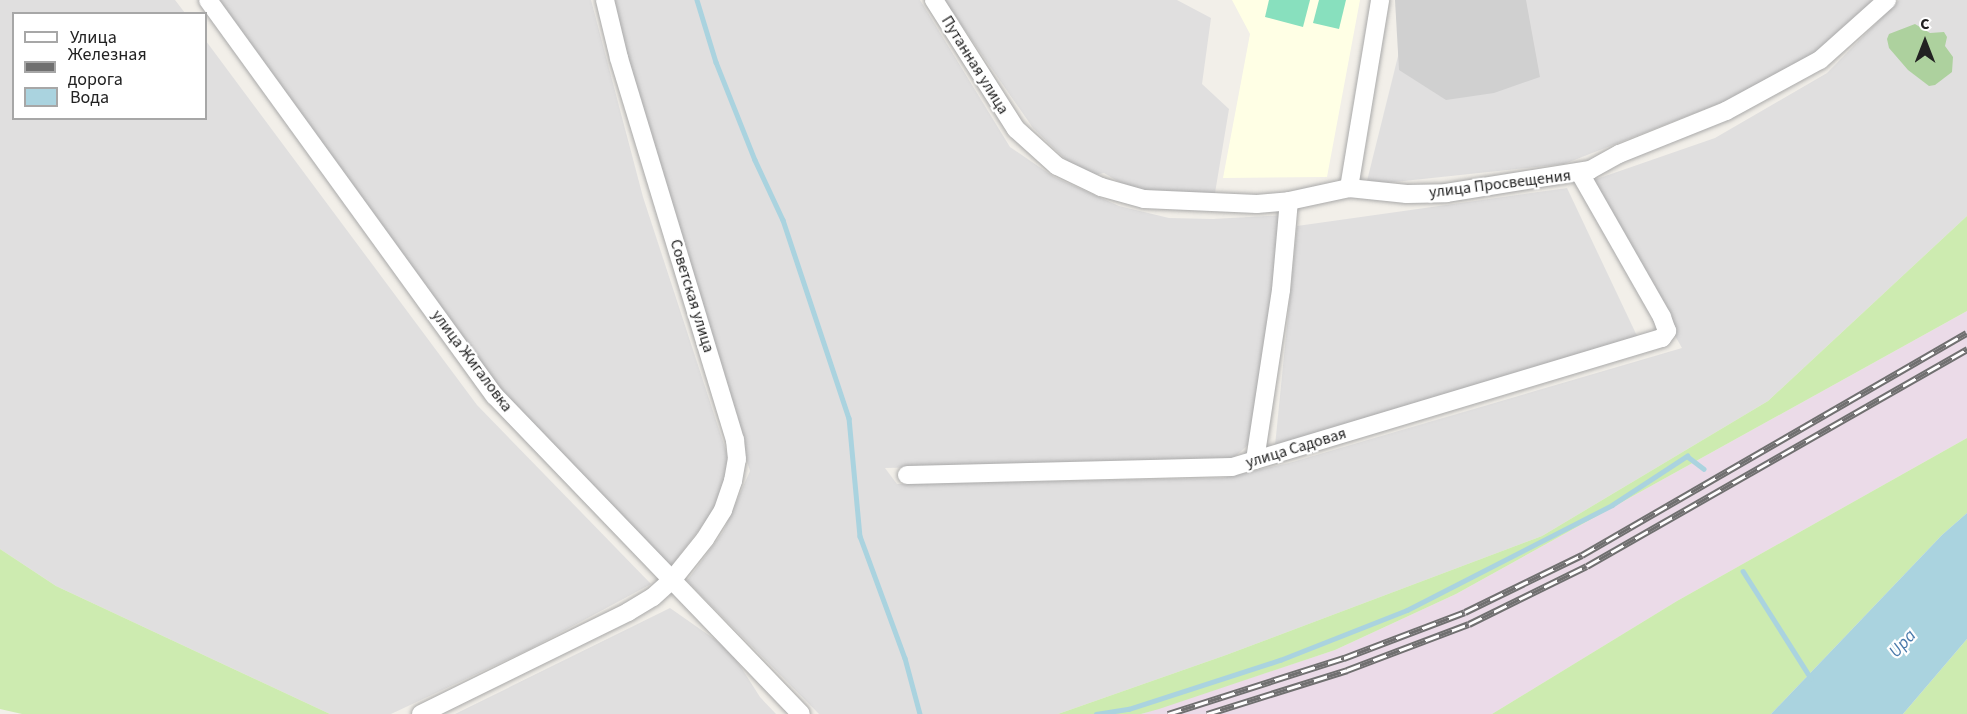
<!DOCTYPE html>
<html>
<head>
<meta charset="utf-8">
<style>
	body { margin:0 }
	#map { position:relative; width:1967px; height:714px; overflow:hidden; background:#f2efe9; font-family:"Source Sans 3",sans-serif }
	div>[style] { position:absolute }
	.residential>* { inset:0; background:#e0dfdf }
	.industrial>* { inset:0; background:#ebdbe8 }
	.education>* { inset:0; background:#ffffe5 }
	.religious>* { inset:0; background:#d0d0d0 }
	.grass>* { inset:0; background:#cdebb0 }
	.forest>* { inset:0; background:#add19e }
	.pitch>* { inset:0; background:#88e0be }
	.water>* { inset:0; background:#aad3df }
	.stream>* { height:4.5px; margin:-2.25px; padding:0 2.25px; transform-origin:2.25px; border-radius:2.25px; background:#aad3df }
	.roads { filter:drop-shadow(0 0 2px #a9a9a9) drop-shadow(0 0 2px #a9a9a9) }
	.street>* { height:18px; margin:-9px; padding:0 9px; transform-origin:9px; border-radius:9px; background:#fff }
	.rail>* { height:7px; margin-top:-3.5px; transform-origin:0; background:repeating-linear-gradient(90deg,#fff 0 14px,#707070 0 28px); box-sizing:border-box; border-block:2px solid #707070 }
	span { translate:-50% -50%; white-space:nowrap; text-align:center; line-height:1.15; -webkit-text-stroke:4.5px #fff; paint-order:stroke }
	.street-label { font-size:16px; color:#222 }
	.water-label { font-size:18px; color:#4a7aab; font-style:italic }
	.legend { position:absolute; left:12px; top:12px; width:195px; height:108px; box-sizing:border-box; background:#fff; border:2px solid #a7a7a7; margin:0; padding:8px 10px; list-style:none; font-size:18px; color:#222 }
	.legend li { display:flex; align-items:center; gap:12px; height:30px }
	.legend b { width:30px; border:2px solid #a7a7a7 }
	.north { position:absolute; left:1895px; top:12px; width:60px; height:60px; -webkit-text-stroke:4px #fff; paint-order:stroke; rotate:0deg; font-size:16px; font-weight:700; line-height:24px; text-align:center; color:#222 }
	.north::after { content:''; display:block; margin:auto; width:21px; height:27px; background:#222; clip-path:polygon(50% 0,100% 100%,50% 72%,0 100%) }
</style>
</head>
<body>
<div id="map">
	<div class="residential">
		<i style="clip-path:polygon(0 0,175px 0,185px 13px,14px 14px,14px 118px,206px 118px,206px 41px,477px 405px,651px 584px,530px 649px,391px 714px,330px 714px,56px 586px,0 549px)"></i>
		<i style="clip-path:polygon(208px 0,591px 0,643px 197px,729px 460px,719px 504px,668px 570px,505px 401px)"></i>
		<i style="clip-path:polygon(614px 0,920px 0,1010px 147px,1054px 177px,1119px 206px,1169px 218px,1213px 219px,1287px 215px,1249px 444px,1231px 460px,885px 468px,897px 484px,1223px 478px,1289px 463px,1682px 348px,1588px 182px,1715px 138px,1827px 73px,1899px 0,1967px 0,1967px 216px,1768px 401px,1542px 536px,1226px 655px,1058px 714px,819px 714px,687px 581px,723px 532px,750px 471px,659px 192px)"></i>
		<i style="clip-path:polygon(944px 0,1177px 0,1211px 18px,1202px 84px,1229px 109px,1214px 199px,1143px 196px,1104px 173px,1084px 177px,1033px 128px)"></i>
		<i style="clip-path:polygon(1412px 0,1877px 0,1810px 57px,1749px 92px,1564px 164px,1366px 185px)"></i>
		<i style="clip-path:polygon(1567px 188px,1638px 338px,1275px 446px,1297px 226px)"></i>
		<i style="clip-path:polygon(670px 608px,730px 650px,760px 697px,776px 714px,455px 714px)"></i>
	</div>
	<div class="industrial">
		<i style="clip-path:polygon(1967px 311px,1967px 438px,1677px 601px,1492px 714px,1141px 714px,1335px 650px,1456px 594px)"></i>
	</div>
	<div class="education">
		<i style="clip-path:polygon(1232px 0,1360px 0,1327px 177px,1223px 178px,1250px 34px)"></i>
	</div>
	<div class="religious">
		<i style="clip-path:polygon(1395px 0,1526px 0,1540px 77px,1494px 93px,1446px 100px,1399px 70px)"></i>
	</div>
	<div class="grass">
		<i style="clip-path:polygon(1967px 216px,1967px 311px,1456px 594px,1335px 650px,1159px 709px,1141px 714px,1058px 714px,1226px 655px,1542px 536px,1768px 401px)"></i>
		<i style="clip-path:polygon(1967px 438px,1967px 513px,1942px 535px,1771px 714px,1492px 714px,1677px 601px)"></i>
		<i style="clip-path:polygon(0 549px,56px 586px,330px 714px,22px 714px,0 709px)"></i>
		<i style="clip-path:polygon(1967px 639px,1967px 714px,1903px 714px)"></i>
	</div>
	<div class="forest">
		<i style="clip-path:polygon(1915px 24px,1930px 33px,1944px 32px,1947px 37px,1945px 46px,1953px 57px,1952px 72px,1935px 85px,1929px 86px,1908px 70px,1889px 48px,1887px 39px,1889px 34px)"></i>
	</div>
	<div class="pitch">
		<i style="clip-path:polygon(1269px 0,1310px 0,1303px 27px,1265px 17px)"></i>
		<i style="clip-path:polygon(1319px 0,1346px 0,1339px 29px,1313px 23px)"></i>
	</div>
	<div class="water">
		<i style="clip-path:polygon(1967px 513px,1967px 639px,1903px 714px,1771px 714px,1942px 535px)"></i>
	</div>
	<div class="stream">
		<i style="left:697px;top:0;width:65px;rotate:73deg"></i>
		<i style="left:716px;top:62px;width:105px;rotate:68.3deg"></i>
		<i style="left:755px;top:160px;width:66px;rotate:65deg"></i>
		<i style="left:783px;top:220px;width:209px;rotate:71.6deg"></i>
		<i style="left:849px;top:418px;width:119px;rotate:84.7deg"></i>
		<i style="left:860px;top:536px;width:130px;rotate:69.8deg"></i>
		<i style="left:905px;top:658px;width:58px;rotate:75deg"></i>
		<i style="left:1743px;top:571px;width:127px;rotate:57.6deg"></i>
		<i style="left:1096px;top:714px;width:33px;rotate:-9deg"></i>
		<i style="left:1129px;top:709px;width:159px;rotate:-18deg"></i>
		<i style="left:1280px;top:660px;width:136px;rotate:-21.5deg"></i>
		<i style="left:1407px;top:610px;width:230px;rotate:-27.1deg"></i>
		<i style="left:1612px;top:505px;width:90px;rotate:-33.2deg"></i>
		<i style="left:1687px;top:456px;width:21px;rotate:37deg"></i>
	</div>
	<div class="roads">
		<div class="street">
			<i style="left:208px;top:0;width:489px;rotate:54.1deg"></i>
			<i style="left:495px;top:396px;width:441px;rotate:46.1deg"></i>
			<i style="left:934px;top:0;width:153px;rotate:57.6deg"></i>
			<i style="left:1016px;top:129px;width:55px;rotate:42.1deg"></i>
			<i style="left:1057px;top:166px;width:49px;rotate:25.5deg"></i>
			<i style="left:1101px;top:187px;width:45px;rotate:15.6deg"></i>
			<i style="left:1144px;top:199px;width:113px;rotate:2.5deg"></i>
			<i style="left:1257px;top:204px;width:32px;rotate:-5deg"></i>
			<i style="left:1289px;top:201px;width:61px;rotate:-12.2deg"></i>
			<i style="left:1349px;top:188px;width:58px;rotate:5.9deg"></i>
			<i style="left:1407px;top:194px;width:39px;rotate:-1deg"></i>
			<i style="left:1446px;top:193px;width:146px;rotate:-9.1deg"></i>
			<i style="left:1590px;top:170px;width:33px;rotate:-29deg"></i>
			<i style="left:1619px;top:154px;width:115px;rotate:-21.9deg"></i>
			<i style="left:1726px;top:111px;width:107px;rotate:-28.5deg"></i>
			<i style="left:1820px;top:60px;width:90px;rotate:-41.8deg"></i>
			<i style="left:1349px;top:188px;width:191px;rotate:-80.6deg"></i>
			<i style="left:1255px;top:460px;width:172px;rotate:-81.3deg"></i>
			<i style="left:1281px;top:290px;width:89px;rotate:-84.9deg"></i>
			<i style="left:907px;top:475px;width:325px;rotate:-1.4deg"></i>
			<i style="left:1232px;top:467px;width:449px;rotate:-16.7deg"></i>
			<i style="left:1662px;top:338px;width:9px;rotate:-54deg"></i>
			<i style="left:1667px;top:331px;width:15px;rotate:-110deg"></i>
			<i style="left:1662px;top:317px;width:166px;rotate:-119.7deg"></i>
			<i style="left:421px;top:714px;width:231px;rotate:-26.2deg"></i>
			<i style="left:628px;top:612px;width:29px;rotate:-31deg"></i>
			<i style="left:653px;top:597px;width:27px;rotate:-42deg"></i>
			<i style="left:673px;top:579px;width:51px;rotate:-51.3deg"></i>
			<i style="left:705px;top:539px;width:34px;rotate:-58deg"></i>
			<i style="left:723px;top:510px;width:31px;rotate:-71deg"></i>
			<i style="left:733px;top:481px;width:22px;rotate:-80deg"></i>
			<i style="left:737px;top:459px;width:19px;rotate:-96deg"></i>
			<i style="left:735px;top:440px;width:399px;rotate:-106.9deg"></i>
			<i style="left:619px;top:58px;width:60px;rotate:-103.6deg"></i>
		</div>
	</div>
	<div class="rail">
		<i style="left:1168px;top:714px;width:185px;rotate:-17.7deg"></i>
		<i style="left:1344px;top:658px;width:129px;rotate:-20.8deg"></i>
		<i style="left:1465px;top:612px;width:130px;rotate:-26deg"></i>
		<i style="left:1582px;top:555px;width:444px;rotate:-30deg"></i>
		<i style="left:1207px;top:714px;width:147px;rotate:-17.4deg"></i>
		<i style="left:1347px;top:670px;width:130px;rotate:-20.7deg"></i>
		<i style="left:1469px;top:624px;width:131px;rotate:-26.2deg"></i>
		<i style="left:1587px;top:566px;width:438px;rotate:-29.7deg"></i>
	</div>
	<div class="street-label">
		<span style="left:975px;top:65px;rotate:58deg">Путанная улица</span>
		<span style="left:1500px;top:184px;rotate:-7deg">улица Просвещения</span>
		<span style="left:692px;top:296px;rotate:73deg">Советская улица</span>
		<span style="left:472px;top:361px;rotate:53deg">улица Жигаловка</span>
		<span style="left:1296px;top:448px;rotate:-17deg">улица Садовая</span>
	</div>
	<div class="water-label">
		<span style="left:1903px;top:644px;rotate:-48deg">Upa</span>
	</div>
	<ul class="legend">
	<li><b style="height:8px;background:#fff"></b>Улица</li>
	<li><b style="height:8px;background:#707070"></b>Железная дорога</li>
	<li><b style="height:16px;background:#aad3df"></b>Вода</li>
	</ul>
	<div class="north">С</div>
</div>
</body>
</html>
